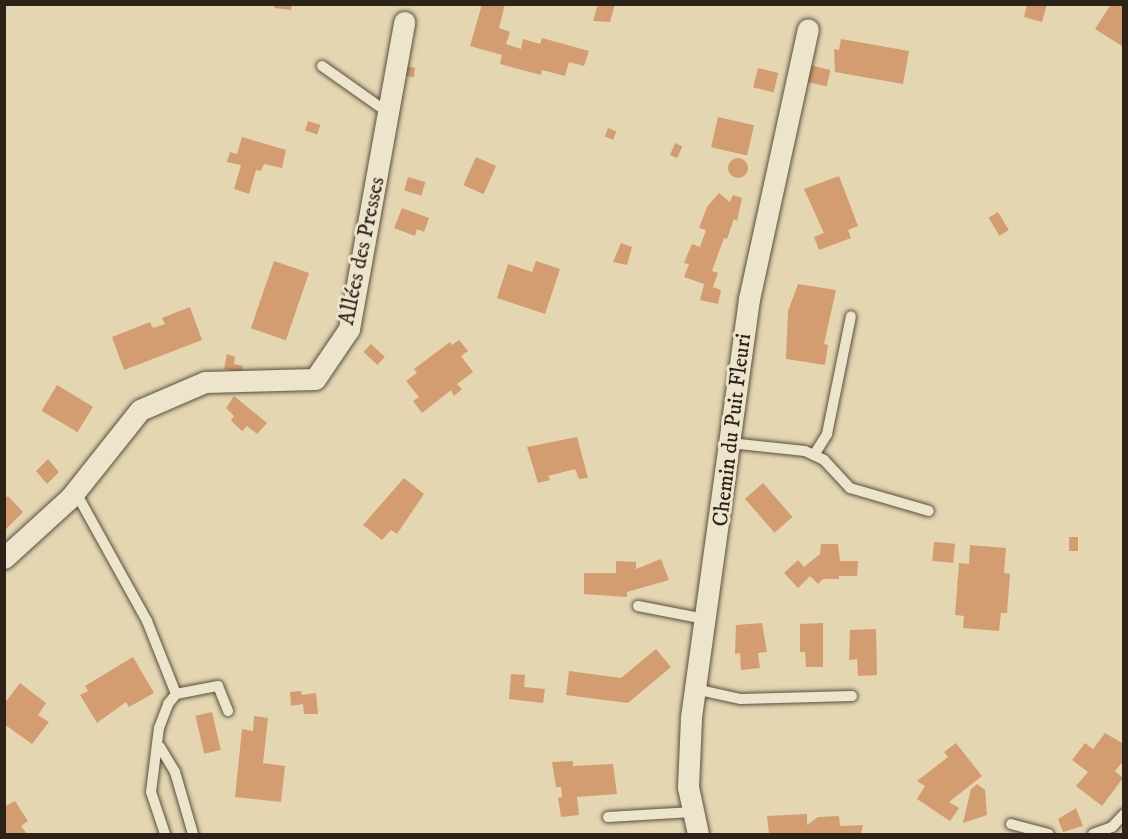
<!DOCTYPE html>
<html>
<head>
<meta charset="utf-8">
<style>
	body { margin:0 }
	#map { position:relative; width:1128px; height:839px; overflow:hidden; background:#e3d6b1; font-family:"IM FELL DW Pica",serif }
	div>[style] { position:absolute }
	.building>* { inset:0; background:#d49d71; transform-origin:0 0 }
	.round { border-radius:50% }
	.roads { filter:drop-shadow(0 0 2px #5a4f3e) drop-shadow(0 0 2px #5a4f3e) }
	.service>* { height:10px; margin:-5px; padding:0 5px; transform-origin:5px; border-radius:5px; background:#ede4cc }
	.minor>* { height:21px; margin:-10.5px; padding:0 10.5px; transform-origin:10.5px; border-radius:10.5px; background:#ede4cc }
	span { translate:-50% -50%; white-space:nowrap; text-align:center; line-height:1.15; -webkit-text-stroke:6px #ede4cc; paint-order:stroke }
	.street-label { font-size:22px; color:#2c2218 }
	.frame { position:absolute; inset:0; border:6px solid #2c2218; pointer-events:none }
</style>
</head>
<body>
<div id="map">
	<div class="building">
		<i style="clip-path:polygon(275px 4px,292px 4px,291px 10px,274px 8px)"></i>
		<i style="clip-path:polygon(482px 4px,505px 4px,499px 28px,510px 32px,506px 44px,521px 49px,523px 39px,540px 44px,542px 38px,589px 51px,584px 66px,569px 62px,565px 76px,542px 70px,541px 75px,500px 64px,502px 55px,470px 46px)"></i>
		<i style="clip-path:polygon(598px 4px,615px 4px,610px 22px,593px 21px)"></i>
		<i style="clip-path:polygon(1027px 4px,1047px 4px,1042px 22px,1024px 17px)"></i>
		<i style="clip-path:polygon(1111px 4px,1124px 4px,1122px 46px,1095px 29px)"></i>
		<i style="clip-path:polygon(841px 39px,909px 51px,903px 84px,835px 72px,834px 49px,839px 50px)"></i>
		<i style="left:809px;top:65px;width:22px;height:17px;rotate:13deg"></i>
		<i style="clip-path:polygon(407px 66px,415px 68px,414px 77px,405px 76px)"></i>
		<i style="left:758px;top:68px;width:21px;height:20px;rotate:14deg"></i>
		<i style="left:718px;top:117px;width:37px;height:31px;rotate:13deg"></i>
		<i style="left:308px;top:121px;width:13px;height:10px;rotate:18deg"></i>
		<i style="left:608px;top:128px;width:9px;height:9px;rotate:21deg"></i>
		<i style="clip-path:polygon(242px 137px,286px 150px,282px 168px,264px 164px,261px 171px,256px 170px,249px 194px,234px 189px,241px 165px,227px 162px,230px 152px,237px 154px)"></i>
		<i style="left:675px;top:143px;width:8px;height:13px;rotate:23deg"></i>
		<i style="left:476px;top:157px;width:22px;height:31px;rotate:24deg"></i>
		<i class="round" style="left:728px;top:158px;width:20px;height:20px"></i>
		<i style="clip-path:polygon(839px 176px,858px 226px,848px 230px,851px 238px,819px 250px,814px 237px,824px 233px,804px 189px)"></i>
		<i style="left:408px;top:177px;width:18px;height:14px;rotate:16deg"></i>
		<i style="clip-path:polygon(719px 193px,730px 202px,733px 195px,742px 198px,737px 221px,734px 219px,727px 239px,724px 238px,712px 271px,718px 273px,713px 287px,721px 290px,718px 304px,700px 300px,704px 284px,684px 277px,689px 264px,684px 263px,692px 244px,700px 247px,706px 230px,699px 228px,707px 207px)"></i>
		<i style="clip-path:polygon(402px 208px,429px 218px,424px 232px,417px 229px,415px 236px,394px 228px)"></i>
		<i style="left:998px;top:212px;width:21px;height:11px;rotate:59deg"></i>
		<i style="clip-path:polygon(621px 243px,632px 247px,627px 265px,613px 262px)"></i>
		<i style="left:274px;top:261px;width:37px;height:71px;rotate:19deg"></i>
		<i style="clip-path:polygon(536px 261px,560px 269px,545px 314px,497px 298px,508px 264px,532px 272px)"></i>
		<i style="clip-path:polygon(798px 284px,836px 290px,824px 344px,828px 345px,825px 365px,786px 359px,788px 311px)"></i>
		<i style="clip-path:polygon(190px 307px,202px 340px,124px 370px,112px 337px,150px 322px,153px 328px,165px 324px,162px 318px)"></i>
		<i style="clip-path:polygon(459px 340px,468px 351px,461px 356px,473px 372px,457px 384px,462px 389px,454px 396px,451px 390px,422px 413px,413px 401px,419px 397px,406px 381px,417px 373px,414px 369px,450px 342px,452px 345px)"></i>
		<i style="left:371px;top:344px;width:19px;height:11px;rotate:43deg"></i>
		<i style="clip-path:polygon(227px 354px,235px 357px,234px 364px,243px 366px,241px 372px,224px 369px)"></i>
		<i style="left:57px;top:385px;width:42px;height:30px;rotate:31deg"></i>
		<i style="clip-path:polygon(234px 396px,267px 423px,257px 434px,247px 426px,242px 431px,231px 421px,234px 416px,226px 408px)"></i>
		<i style="clip-path:polygon(577px 437px,588px 478px,579px 479px,575px 469px,548px 476px,550px 480px,538px 483px,527px 447px)"></i>
		<i style="clip-path:polygon(48px 459px,59px 472px,47px 484px,36px 471px)"></i>
		<i style="clip-path:polygon(404px 478px,424px 494px,397px 534px,391px 530px,382px 540px,363px 525px)"></i>
		<i style="left:763px;top:483px;width:45px;height:24px;rotate:49deg"></i>
		<i style="clip-path:polygon(8px 496px,23px 512px,4px 531px,4px 499px)"></i>
		<i style="left:1069px;top:537px;width:9px;height:14px"></i>
		<i style="left:934px;top:542px;width:21px;height:19px;rotate:5deg"></i>
		<i style="clip-path:polygon(821px 544px,838px 544px,840px 561px,858px 561px,857px 576px,839px 576px,839px 579px,823px 579px,818px 584px,810px 576px,798px 588px,784px 573px,798px 560px,804px 567px,820px 554px)"></i>
		<i style="clip-path:polygon(970px 545px,1006px 548px,1004px 573px,1010px 574px,1007px 613px,1001px 613px,999px 631px,963px 628px,964px 616px,955px 615px,959px 563px,969px 564px)"></i>
		<i style="clip-path:polygon(661px 559px,669px 580px,627px 592px,627px 597px,584px 594px,584px 573px,616px 573px,616px 561px,636px 562px,636px 569px)"></i>
		<i style="clip-path:polygon(762px 623px,767px 652px,758px 653px,760px 668px,741px 670px,740px 653px,735px 654px,736px 625px)"></i>
		<i style="clip-path:polygon(823px 623px,823px 667px,806px 667px,805px 652px,800px 652px,800px 624px)"></i>
		<i style="clip-path:polygon(876px 629px,877px 675px,858px 676px,857px 659px,849px 660px,850px 630px)"></i>
		<i style="clip-path:polygon(656px 649px,671px 667px,628px 703px,566px 695px,569px 671px,621px 678px)"></i>
		<i style="clip-path:polygon(133px 657px,154px 693px,129px 707px,126px 702px,97px 723px,80px 695px,88px 691px,85px 686px)"></i>
		<i style="clip-path:polygon(511px 674px,525px 675px,524px 687px,545px 689px,543px 703px,509px 699px)"></i>
		<i style="clip-path:polygon(20px 683px,46px 703px,38px 715px,49px 722px,32px 744px,4px 724px,4px 704px)"></i>
		<i style="clip-path:polygon(301px 691px,302px 695px,316px 693px,318px 714px,304px 714px,303px 704px,291px 706px,290px 692px)"></i>
		<i style="left:212px;top:712px;width:39px;height:17px;rotate:77deg"></i>
		<i style="clip-path:polygon(254px 716px,268px 718px,263px 763px,285px 766px,281px 802px,235px 797px,242px 729px,253px 731px)"></i>
		<i style="clip-path:polygon(1105px 733px,1124px 744px,1124px 760px,1115px 771px,1123px 778px,1102px 806px,1076px 786px,1088px 772px,1072px 760px,1085px 743px,1093px 749px)"></i>
		<i style="clip-path:polygon(956px 743px,982px 776px,949px 802px,959px 808px,950px 821px,917px 799px,925px 786px,917px 781px,948px 757px,944px 752px)"></i>
		<i style="clip-path:polygon(573px 761px,573px 766px,613px 764px,617px 794px,577px 797px,579px 815px,561px 817px,558px 798px,562px 797px,561px 787px,556px 787px,552px 762px)"></i>
		<i style="clip-path:polygon(977px 784px,985px 790px,987px 815px,963px 823px,971px 789px)"></i>
		<i style="clip-path:polygon(15px 801px,28px 821px,21px 826px,27px 834px,4px 834px,4px 807px)"></i>
		<i style="clip-path:polygon(1076px 808px,1083px 826px,1063px 832px,1058px 819px)"></i>
		<i style="clip-path:polygon(807px 814px,807px 825px,818px 817px,839px 816px,840px 826px,863px 825px,861px 834px,769px 834px,767px 816px)"></i>
	</div>
	<div class="roads">
		<div class="service">
			<i style="left:322px;top:66px;width:83px;rotate:35.2deg"></i>
			<i style="left:730px;top:443px;width:75px;rotate:6.1deg"></i>
			<i style="left:805px;top:451px;width:21px;rotate:25deg"></i>
			<i style="left:824px;top:460px;width:38px;rotate:47deg"></i>
			<i style="left:850px;top:488px;width:82px;rotate:16.2deg"></i>
			<i style="left:814px;top:455px;width:25px;rotate:-58deg"></i>
			<i style="left:827px;top:434px;width:120px;rotate:-78.5deg"></i>
			<i style="left:75px;top:491px;width:149px;rotate:61deg"></i>
			<i style="left:147px;top:621px;width:79px;rotate:68.3deg"></i>
			<i style="left:638px;top:606px;width:68px;rotate:11deg"></i>
			<i style="left:695px;top:689px;width:47px;rotate:12.3deg"></i>
			<i style="left:741px;top:699px;width:111px;rotate:-1.5deg"></i>
			<i style="left:160px;top:747px;width:29px;rotate:59deg"></i>
			<i style="left:175px;top:772px;width:65px;rotate:73.8deg"></i>
			<i style="left:608px;top:817px;width:85px;rotate:-3.4deg"></i>
			<i style="left:1011px;top:824px;width:39px;rotate:15deg"></i>
			<i style="left:165px;top:834px;width:44px;rotate:-108.4deg"></i>
			<i style="left:151px;top:792px;width:64px;rotate:-82.9deg"></i>
			<i style="left:159px;top:728px;width:26px;rotate:-69deg"></i>
			<i style="left:168px;top:704px;width:13px;rotate:-51deg"></i>
			<i style="left:176px;top:694px;width:43px;rotate:-10.8deg"></i>
			<i style="left:218px;top:686px;width:27px;rotate:68deg"></i>
			<i style="left:1093px;top:834px;width:20px;rotate:-20deg"></i>
			<i style="left:1112px;top:827px;width:18px;rotate:-47deg"></i>
		</div>
		<div class="minor">
			<i style="left:4px;top:558px;width:89px;rotate:-42.3deg"></i>
			<i style="left:70px;top:498px;width:112px;rotate:-51.5deg"></i>
			<i style="left:140px;top:410px;width:71px;rotate:-23.3deg"></i>
			<i style="left:205px;top:382px;width:110px;rotate:-1.6deg"></i>
			<i style="left:315px;top:379px;width:60px;rotate:-55.8deg"></i>
			<i style="left:349px;top:329px;width:312px;rotate:-79.8deg"></i>
			<i style="left:698px;top:834px;width:48px;rotate:-102deg"></i>
			<i style="left:688px;top:787px;width:70px;rotate:-87.5deg"></i>
			<i style="left:691px;top:717px;width:422px;rotate:-82.1deg"></i>
			<i style="left:749px;top:299px;width:276px;rotate:-77.7deg"></i>
		</div>
	</div>
	<div class="street-label">
		<span style="left:362px;top:251px;rotate:-78deg">Allées des Presses</span>
		<span style="left:732px;top:430px;rotate:-83deg">Chemin du Puit Fleuri</span>
	</div>
	<div class="frame"></div>
</div>
</body>
</html>
